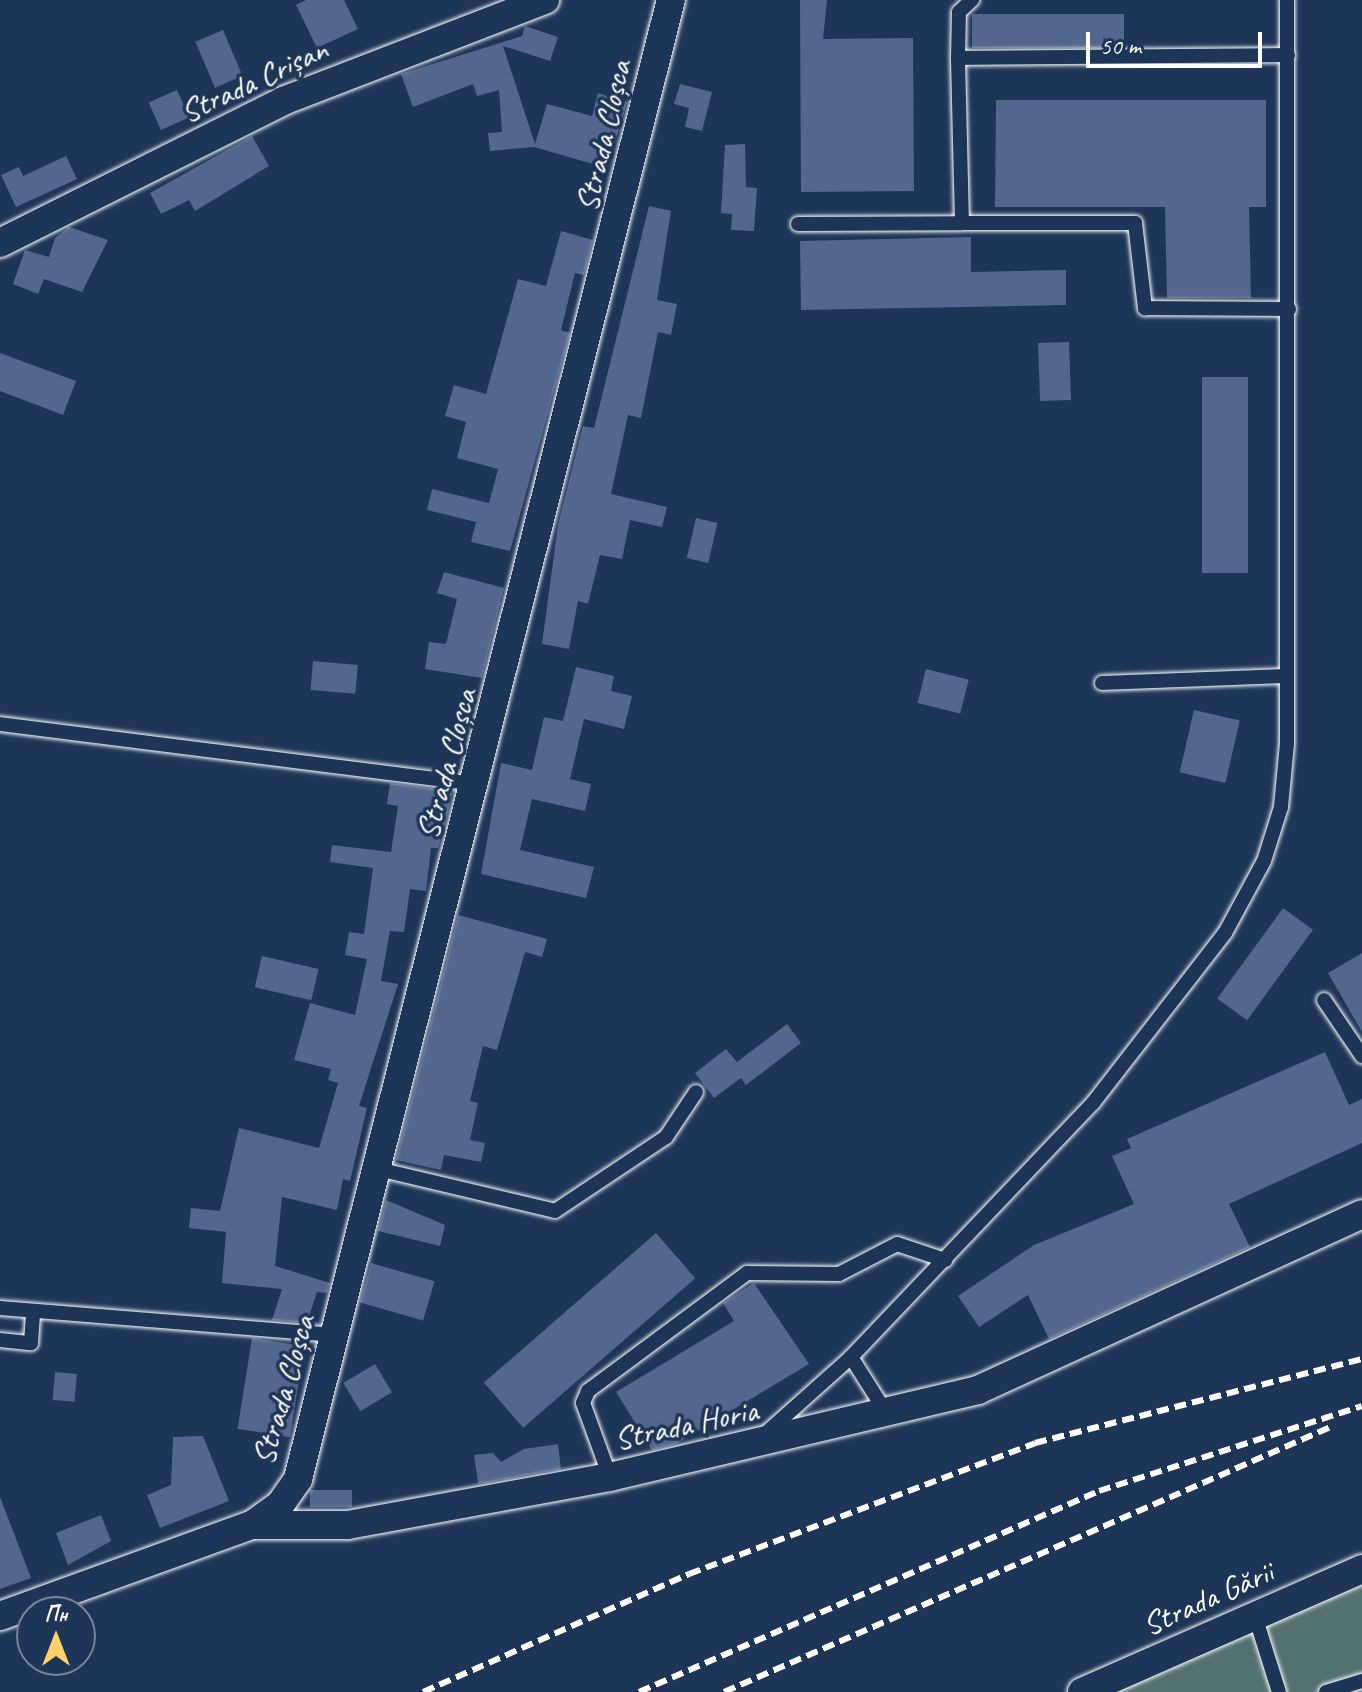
<!DOCTYPE html>
<html>
<head>
<meta charset="utf-8">
<style>
	body { margin:0 }
	#map { position:relative; width:1362px; height:1692px; overflow:hidden; background:#1d3557; font-family:Caveat,sans-serif }
	div>[style] { position:absolute }
	.green>* { inset:0; background:#537170 }
	.building>* { inset:0; background:#53668d; transform-origin:0 0 }
	.roads { filter:drop-shadow(0 0 2px #fff) drop-shadow(0 0 2px #fff) }
	.service>* { height:14px; margin:-7px; padding:0 7px; transform-origin:7px; border-radius:7px; background:#1d3557 }
	.minor>* { height:28px; margin:-14px; padding:0 14px; transform-origin:14px; border-radius:14px; background:#1d3557 }
	.rail>* { height:6px; margin-top:-3px; transform-origin:0; background:repeating-linear-gradient(90deg,#fff 0 12px,transparent 0 18px) }
	span { translate:-50% -50%; white-space:nowrap; text-align:center; line-height:1.15; -webkit-text-stroke:7px #1d3557; paint-order:stroke }
	.street-label { font-size:32px; color:#fff }
	.north { position:absolute; left:16px; top:1596px; width:80px; height:80px; box-sizing:border-box; background:#1d3557; border:2px solid #77869a; border-radius:50%; rotate:0deg; font-size:22px; font-weight:700; line-height:32px; text-align:center; color:#fff }
	.north::after { content:''; display:block; margin:auto; width:28px; height:36px; background:#ffd166; clip-path:polygon(50% 0,100% 100%,50% 72%,0 100%) }
	.scale { position:absolute; left:1086px; top:32px; width:176px; height:36px; box-sizing:border-box; border:4px solid #fff; border-top:0; padding-left:10px; font-size:24px; line-height:28px; white-space:nowrap; color:#fff; -webkit-text-stroke:6px #1d3557; paint-order:stroke }
</style>
</head>
<body>
<div id="map">
	<div class="green">
		<i style="clip-path:polygon(1362px 1585px,1362px 1692px,1105px 1692px,1259px 1629px)"></i>
	</div>
	<div class="building">
		<i style="clip-path:polygon(306px 0,344px 0,358px 29px,317px 48px,296px 5px)"></i>
		<i style="clip-path:polygon(800px 0,827px 0,823px 39px,913px 38px,914px 191px,801px 192px)"></i>
		<i style="left:972px;top:14px;width:152px;height:34px"></i>
		<i style="clip-path:polygon(525px 26px,558px 37px,550px 61px,503px 46px,535px 144px,547px 104px,592px 116px,598px 93px,627px 102px,607px 168px,534px 147px,490px 151px,488px 133px,502px 132px,499px 90px,477px 96px,473px 84px,413px 107px,401px 74px,522px 36px)"></i>
		<i style="left:223px;top:30px;width:50px;height:30px;rotate:67deg"></i>
		<i style="clip-path:polygon(680px 84px,712px 92px,702px 131px,685px 127px,689px 108px,674px 104px)"></i>
		<i style="left:177px;top:90px;width:30px;height:31px;rotate:66deg"></i>
		<i style="clip-path:polygon(996px 100px,1266px 100px,1266px 207px,1249px 207px,1251px 298px,1167px 298px,1165px 207px,995px 207px)"></i>
		<i style="clip-path:polygon(252px 136px,269px 166px,195px 211px,189px 200px,161px 214px,150px 193px)"></i>
		<i style="clip-path:polygon(745px 144px,746px 187px,757px 188px,754px 231px,731px 230px,732px 214px,721px 213px,725px 145px)"></i>
		<i style="clip-path:polygon(66px 156px,77px 179px,16px 207px,1px 175px,19px 167px,23px 176px)"></i>
		<i style="clip-path:polygon(649px 206px,671px 211px,657px 300px,677px 304px,671px 335px,658px 332px,641px 418px,628px 415px,611px 494px,667px 507px,662px 527px,630px 520px,622px 559px,600px 555px,588px 604px,578px 601px,569px 649px,542px 644px,558px 525px,583px 426px,594px 428px)"></i>
		<i style="clip-path:polygon(69px 227px,108px 240px,82px 292px,44px 279px,38px 294px,13px 284px,25px 250px,49px 257px,55px 238px)"></i>
		<i style="clip-path:polygon(561px 231px,593px 240px,584px 275px,575px 273px,561px 330px,570px 333px,510px 551px,471px 542px,476px 522px,427px 510px,432px 489px,489px 503px,498px 469px,457px 458px,466px 422px,445px 416px,454px 385px,486px 394px,518px 279px,546px 286px)"></i>
		<i style="clip-path:polygon(971px 237px,971px 272px,1066px 270px,1066px 305px,801px 310px,800px 241px)"></i>
		<i style="left:1069px;top:342px;width:58px;height:31px;rotate:88deg"></i>
		<i style="clip-path:polygon(0 353px,76px 381px,63px 415px,0 391px)"></i>
		<i style="left:1202px;top:377px;width:46px;height:196px"></i>
		<i style="left:696px;top:518px;width:22px;height:41px;rotate:13deg"></i>
		<i style="clip-path:polygon(444px 572px,504px 588px,482px 678px,425px 669px,429px 642px,446px 644px,457px 599px,437px 593px)"></i>
		<i style="left:313px;top:661px;width:45px;height:29px;rotate:5deg"></i>
		<i style="clip-path:polygon(576px 667px,614px 676px,611px 691px,632px 696px,624px 729px,584px 719px,570px 779px,591px 784px,585px 811px,532px 799px,520px 850px,594px 867px,586px 898px,481px 874px,501px 763px,532px 770px,544px 717px,563px 721px)"></i>
		<i style="left:926px;top:669px;width:44px;height:35px;rotate:14deg"></i>
		<i style="left:1194px;top:710px;width:47px;height:64px;rotate:13deg"></i>
		<i style="clip-path:polygon(390px 783px,452px 791px,448px 813px,438px 848px,431px 848px,426px 891px,410px 889px,404px 932px,390px 931px,381px 981px,398px 984px,359px 1106px,367px 1108px,350px 1181px,343px 1179px,337px 1210px,282px 1197px,275px 1266px,330px 1283px,327px 1293px,317px 1292px,307px 1323px,272px 1320px,282px 1289px,222px 1283px,226px 1232px,189px 1228px,191px 1208px,220px 1211px,239px 1128px,319px 1148px,338px 1083px,328px 1080px,331px 1069px,294px 1060px,310px 1003px,355px 1015px,367px 959px,345px 955px,349px 932px,364px 934px,373px 868px,330px 862px,332px 845px,391px 852px,398px 806px,387px 804px)"></i>
		<i style="left:1283px;top:908px;width:37px;height:112px;rotate:36deg"></i>
		<i style="clip-path:polygon(458px 915px,547px 939px,542px 957px,525px 952px,497px 1050px,483px 1046px,470px 1101px,478px 1103px,470px 1140px,485px 1143px,481px 1162px,444px 1155px,441px 1170px,396px 1160px)"></i>
		<i style="clip-path:polygon(1362px 953px,1362px 1032px,1328px 973px)"></i>
		<i style="left:262px;top:956px;width:58px;height:32px;rotate:13deg"></i>
		<i style="clip-path:polygon(787px 1024px,801px 1043px,746px 1085px,741px 1078px,714px 1098px,695px 1073px,726px 1049px,737px 1062px)"></i>
		<i style="clip-path:polygon(1325px 1052px,1349px 1105px,1362px 1099px,1362px 1143px,1229px 1204px,1250px 1247px,1049px 1339px,1028px 1295px,979px 1327px,958px 1296px,1034px 1245px,1134px 1204px,1112px 1156px,1131px 1148px,1127px 1139px)"></i>
		<i style="clip-path:polygon(386px 1200px,445px 1225px,440px 1246px,378px 1231px)"></i>
		<i style="left:656px;top:1233px;width:60px;height:228px;rotate:49deg"></i>
		<i style="left:371px;top:1263px;width:66px;height:41px;rotate:16deg"></i>
		<i style="clip-path:polygon(754px 1283px,809px 1364px,676px 1444px,652px 1450px,616px 1392px,734px 1321px,723px 1303px)"></i>
		<i style="left:252px;top:1338px;width:53px;height:92px;rotate:9deg"></i>
		<i style="left:375px;top:1364px;width:33px;height:37px;rotate:59deg"></i>
		<i style="left:55px;top:1372px;width:22px;height:28px;rotate:5deg"></i>
		<i style="clip-path:polygon(203px 1436px,229px 1501px,160px 1528px,147px 1495px,171px 1485px,173px 1437px)"></i>
		<i style="clip-path:polygon(558px 1444px,561px 1469px,478px 1484px,474px 1455px,493px 1453px,501px 1462px,524px 1449px)"></i>
		<i style="left:352px;top:1490px;width:17px;height:42px;rotate:90deg"></i>
		<i style="clip-path:polygon(0 1497px,31px 1578px,0 1589px)"></i>
		<i style="clip-path:polygon(101px 1515px,111px 1541px,68px 1565px,56px 1533px)"></i>
	</div>
	<div class="roads">
		<div class="service">
			<i style="left:958px;top:58px;width:46px;rotate:-88.8deg"></i>
			<i style="left:959px;top:12px;width:18px;rotate:-43deg"></i>
			<i style="left:962px;top:223px;width:173px"></i>
			<i style="left:1135px;top:223px;width:86px;rotate:83.3deg"></i>
			<i style="left:1145px;top:308px;width:144px;rotate:0.4deg"></i>
			<i style="left:798px;top:224px;width:164px;rotate:-0.3deg"></i>
			<i style="left:962px;top:223px;width:165px;rotate:-91.4deg"></i>
			<i style="left:958px;top:58px;width:330px;rotate:-0.5deg"></i>
			<i style="left:1102px;top:683px;width:183px;rotate:-2.2deg"></i>
			<i style="left:0;top:724px;width:481px;rotate:7.2deg"></i>
			<i style="left:1324px;top:1000px;width:68px;rotate:55.8deg"></i>
			<i style="left:378px;top:1169px;width:182px;rotate:13.3deg"></i>
			<i style="left:555px;top:1211px;width:133px;rotate:-33.7deg"></i>
			<i style="left:666px;top:1137px;width:54px;rotate:-56.3deg"></i>
			<i style="left:0;top:1308px;width:336px;rotate:4.6deg"></i>
			<i style="left:0;top:1340px;width:31px;rotate:6deg"></i>
			<i style="left:31px;top:1343px;width:32px;rotate:-86deg"></i>
			<i style="left:851px;top:1357px;width:67px;rotate:57.7deg"></i>
			<i style="left:765px;top:1434px;width:115px;rotate:-41.8deg"></i>
			<i style="left:851px;top:1357px;width:351px;rotate:-46.4deg"></i>
			<i style="left:1093px;top:1103px;width:215px;rotate:-52.2deg"></i>
			<i style="left:1225px;top:933px;width:82px;rotate:-61.6deg"></i>
			<i style="left:1264px;top:861px;width:57px;rotate:-72.5deg"></i>
			<i style="left:1281px;top:807px;width:63px;rotate:-84.6deg"></i>
			<i style="left:1287px;top:744px;width:744px;rotate:-90deg"></i>
			<i style="left:610px;top:1477px;width:79px;rotate:-110deg"></i>
			<i style="left:583px;top:1403px;width:13px;rotate:-67deg"></i>
			<i style="left:588px;top:1391px;width:198px;rotate:-36.6deg"></i>
			<i style="left:747px;top:1273px;width:92px;rotate:0.6deg"></i>
			<i style="left:839px;top:1274px;width:65px;rotate:-27.3deg"></i>
			<i style="left:897px;top:1244px;width:51px;rotate:18.4deg"></i>
			<i style="left:1255px;top:1616px;width:80px;rotate:72.5deg"></i>
			<i style="left:1326px;top:1692px;width:38px;rotate:-17deg"></i>
		</div>
		<div class="minor">
			<i style="left:0;top:243px;width:317px;rotate:-26.6deg"></i>
			<i style="left:283px;top:101px;width:281px;rotate:-21.1deg"></i>
			<i style="left:252px;top:1525px;width:34px;rotate:-36deg"></i>
			<i style="left:280px;top:1505px;width:32px;rotate:-55deg"></i>
			<i style="left:298px;top:1479px;width:1525px;rotate:-75.85deg"></i>
			<i style="left:0;top:1616px;width:268px;rotate:-19.9deg"></i>
			<i style="left:252px;top:1525px;width:96px"></i>
			<i style="left:348px;top:1525px;width:266px;rotate:-10.4deg"></i>
			<i style="left:610px;top:1477px;width:378px;rotate:-13.3deg"></i>
			<i style="left:978px;top:1390px;width:422px;rotate:-24.6deg"></i>
			<i style="left:1082px;top:1692px;width:306px;rotate:-23.7deg"></i>
		</div>
	</div>
	<div class="rail">
		<i style="left:423px;top:1692px;width:291px;rotate:-23.9deg"></i>
		<i style="left:689px;top:1574px;width:370px;rotate:-20.7deg"></i>
		<i style="left:1035px;top:1443px;width:338px;rotate:-14.4deg"></i>
		<i style="left:639px;top:1692px;width:502px;rotate:-23.6deg"></i>
		<i style="left:1099px;top:1491px;width:276px;rotate:-17.9deg"></i>
		<i style="left:724px;top:1692px;width:665px;rotate:-23.59deg"></i>
	</div>
	<div class="street-label">
		<span style="left:254px;top:81px;rotate:-25deg">Strada Crișan</span>
		<span style="left:604px;top:136px;rotate:-77deg">Strada Cloșca</span>
		<span style="left:447px;top:764px;rotate:-75deg">Strada Cloșca</span>
		<span style="left:284px;top:1390px;rotate:-74deg">Strada Cloșca</span>
		<span style="left:686px;top:1425px;rotate:-12deg">Strada Horia</span>
		<span style="left:1208px;top:1599px;rotate:-24deg">Strada Gării</span>
	</div>
	<div class="north">Пн</div>
	<div class="scale">50 m</div>
</div>
</body>
</html>
